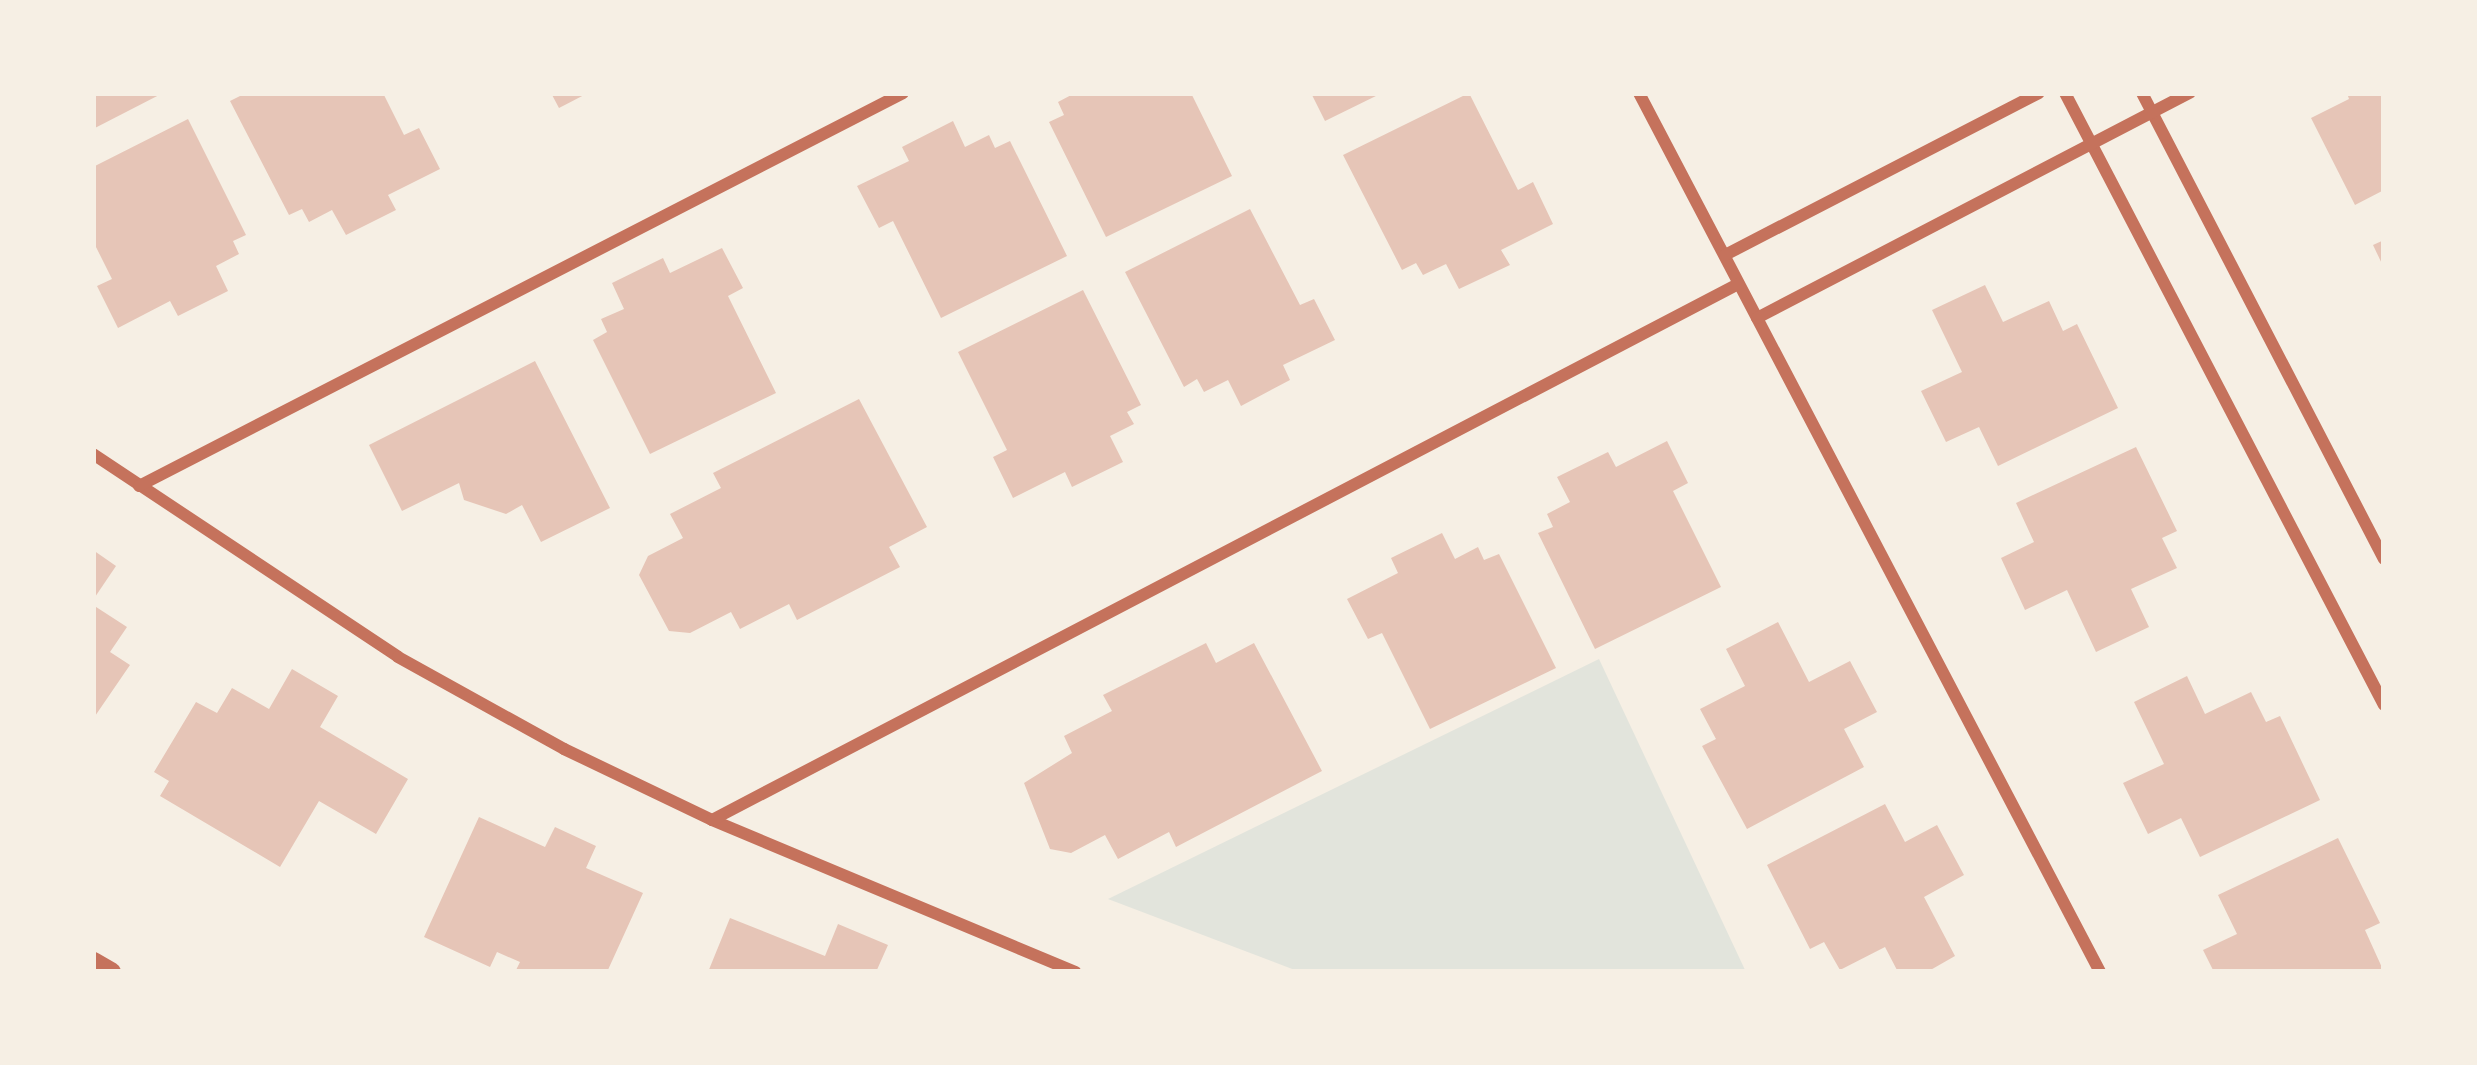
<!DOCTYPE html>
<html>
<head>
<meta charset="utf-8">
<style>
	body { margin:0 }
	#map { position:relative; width:2477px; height:1065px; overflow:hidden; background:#f6efe4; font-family:"Archivo Narrow",sans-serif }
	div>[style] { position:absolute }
	.green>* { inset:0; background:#e2e4dc }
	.building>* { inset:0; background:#e6c5b7 }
	.minor>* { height:12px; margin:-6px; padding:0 6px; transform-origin:6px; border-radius:6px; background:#c5725c }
	.tertiary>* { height:21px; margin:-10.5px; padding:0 10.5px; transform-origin:10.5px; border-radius:10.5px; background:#c5725c }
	span { translate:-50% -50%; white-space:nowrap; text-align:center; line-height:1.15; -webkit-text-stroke:9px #f6efe4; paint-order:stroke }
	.frame { position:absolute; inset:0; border:96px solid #f6efe4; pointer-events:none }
</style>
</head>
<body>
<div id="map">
	<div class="green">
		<i style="clip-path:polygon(1599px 659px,1746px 972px,1300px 972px,1108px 899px)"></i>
	</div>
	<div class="building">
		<i style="clip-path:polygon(93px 93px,163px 93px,93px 129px)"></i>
		<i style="clip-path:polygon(246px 93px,383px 93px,404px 135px,419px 128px,440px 169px,388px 195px,396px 210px,346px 235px,332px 210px,309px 222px,302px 209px,289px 215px,230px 101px)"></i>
		<i style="clip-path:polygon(551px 93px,588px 93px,559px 108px)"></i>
		<i style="clip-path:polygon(1075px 93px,1191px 93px,1232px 176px,1106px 237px,1049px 122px,1064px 115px,1058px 102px)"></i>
		<i style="clip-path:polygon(1311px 93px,1382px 93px,1325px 121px)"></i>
		<i style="clip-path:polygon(1469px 93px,1518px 190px,1533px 182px,1553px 224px,1501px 250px,1510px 265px,1459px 289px,1446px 264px,1423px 275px,1416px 263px,1402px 270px,1343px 155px)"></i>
		<i style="clip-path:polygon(2347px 93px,2384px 93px,2384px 190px,2355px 205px,2311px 118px,2349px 99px)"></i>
		<i style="clip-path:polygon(188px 119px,246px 235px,233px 241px,239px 254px,216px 266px,228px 291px,178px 316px,170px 301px,118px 328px,97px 286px,112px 279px,93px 241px,93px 167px)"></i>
		<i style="clip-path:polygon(953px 121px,965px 147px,989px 135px,995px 148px,1010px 141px,1067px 256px,941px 318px,893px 221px,879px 228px,857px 186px,909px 161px,902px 147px)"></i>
		<i style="clip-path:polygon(1250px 209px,1300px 305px,1314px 299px,1335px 340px,1283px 365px,1290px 380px,1241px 406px,1228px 380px,1204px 392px,1197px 379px,1184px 387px,1125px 272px)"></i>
		<i style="clip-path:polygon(2384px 240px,2384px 268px,2373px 245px)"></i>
		<i style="clip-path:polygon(722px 248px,743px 288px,728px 296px,776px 393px,650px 454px,593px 340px,607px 332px,601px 319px,624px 309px,612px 283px,663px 258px,670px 273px)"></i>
		<i style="clip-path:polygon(1985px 285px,2003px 322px,2049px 301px,2063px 331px,2077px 324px,2118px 408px,1998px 466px,1979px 427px,1946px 442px,1921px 391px,1962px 372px,1932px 310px)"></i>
		<i style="clip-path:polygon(1083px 290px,1141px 405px,1127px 412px,1134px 424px,1110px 436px,1123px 462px,1072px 487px,1065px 472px,1013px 498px,993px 457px,1007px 450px,958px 352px)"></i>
		<i style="clip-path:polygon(535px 361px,610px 508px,541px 542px,522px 505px,506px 514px,464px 500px,459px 483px,402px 511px,369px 445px)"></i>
		<i style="clip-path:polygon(859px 399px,927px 527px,889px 547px,900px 567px,797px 620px,789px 604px,740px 629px,731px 612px,690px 633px,669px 631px,639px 575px,648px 556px,683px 538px,670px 514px,721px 488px,713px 473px)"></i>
		<i style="clip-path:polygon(1667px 441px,1688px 483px,1673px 491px,1721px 587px,1595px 649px,1538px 533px,1553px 527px,1547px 514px,1570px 502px,1557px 477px,1608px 452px,1616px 467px)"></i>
		<i style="clip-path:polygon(2136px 447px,2177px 531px,2162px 538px,2177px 568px,2131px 589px,2149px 627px,2096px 652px,2067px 590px,2025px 610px,2001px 558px,2034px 542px,2016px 503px)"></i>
		<i style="clip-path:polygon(1442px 533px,1455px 559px,1478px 547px,1484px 560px,1499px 554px,1556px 668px,1430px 729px,1382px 633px,1368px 639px,1347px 599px,1398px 573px,1391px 558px)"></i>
		<i style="clip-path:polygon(93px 550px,116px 566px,93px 600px)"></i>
		<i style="clip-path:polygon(93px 605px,127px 627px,110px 652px,130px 665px,93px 719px)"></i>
		<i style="clip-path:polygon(1778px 622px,1809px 682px,1850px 661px,1877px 712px,1844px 729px,1864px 767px,1747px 829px,1702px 746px,1716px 739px,1700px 709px,1745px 686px,1726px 649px)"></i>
		<i style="clip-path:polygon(1206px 643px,1216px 663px,1254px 643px,1322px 771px,1176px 847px,1169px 832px,1118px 859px,1105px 835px,1071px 853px,1050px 849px,1024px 783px,1072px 753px,1064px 736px,1112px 711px,1103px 695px)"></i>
		<i style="clip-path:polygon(292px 669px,338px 696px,320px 727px,408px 779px,376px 834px,319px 801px,280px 867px,160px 796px,169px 781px,154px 772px,196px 702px,217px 713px,232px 688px,269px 709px)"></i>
		<i style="clip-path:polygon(2187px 676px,2205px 714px,2251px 692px,2266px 722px,2280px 716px,2320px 800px,2200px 857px,2181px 818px,2148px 834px,2123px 783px,2164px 764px,2134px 702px)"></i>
		<i style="clip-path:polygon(1885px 804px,1905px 842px,1937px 825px,1964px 875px,1924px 897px,1955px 956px,1927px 972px,1898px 972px,1885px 947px,1840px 970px,1824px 942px,1810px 949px,1767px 865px)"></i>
		<i style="clip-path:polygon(479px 817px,545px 847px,555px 827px,596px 846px,586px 868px,643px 893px,607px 972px,515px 972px,520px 962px,497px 952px,490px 967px,424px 937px)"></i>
		<i style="clip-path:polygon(2338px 838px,2380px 923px,2365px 930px,2384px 972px,2214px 972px,2203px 950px,2237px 934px,2218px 895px)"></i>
		<i style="clip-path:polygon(730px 918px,825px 956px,838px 924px,888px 945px,876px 972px,708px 972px)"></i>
	</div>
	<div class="minor">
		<i style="left:1639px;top:93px;width:993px;rotate:62.32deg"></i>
		<i style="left:2065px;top:93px;width:690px;rotate:62.47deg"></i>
		<i style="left:2142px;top:93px;width:525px;rotate:62.56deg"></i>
		<i style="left:1725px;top:255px;width:353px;rotate:-27.3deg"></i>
		<i style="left:1757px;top:318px;width:488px;rotate:-27.5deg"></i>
		<i style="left:93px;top:454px;width:366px;rotate:33.6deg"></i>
		<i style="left:398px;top:657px;width:190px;rotate:29deg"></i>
		<i style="left:564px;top:749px;width:164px;rotate:25.6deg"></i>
		<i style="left:712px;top:820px;width:394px;rotate:22.7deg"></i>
		<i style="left:139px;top:486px;width:859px;rotate:-27.22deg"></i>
		<i style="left:712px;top:820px;width:1158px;rotate:-27.58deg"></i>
	</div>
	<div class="tertiary">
		<i style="left:93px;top:962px;width:20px;rotate:30deg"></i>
	</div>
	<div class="frame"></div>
</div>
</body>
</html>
